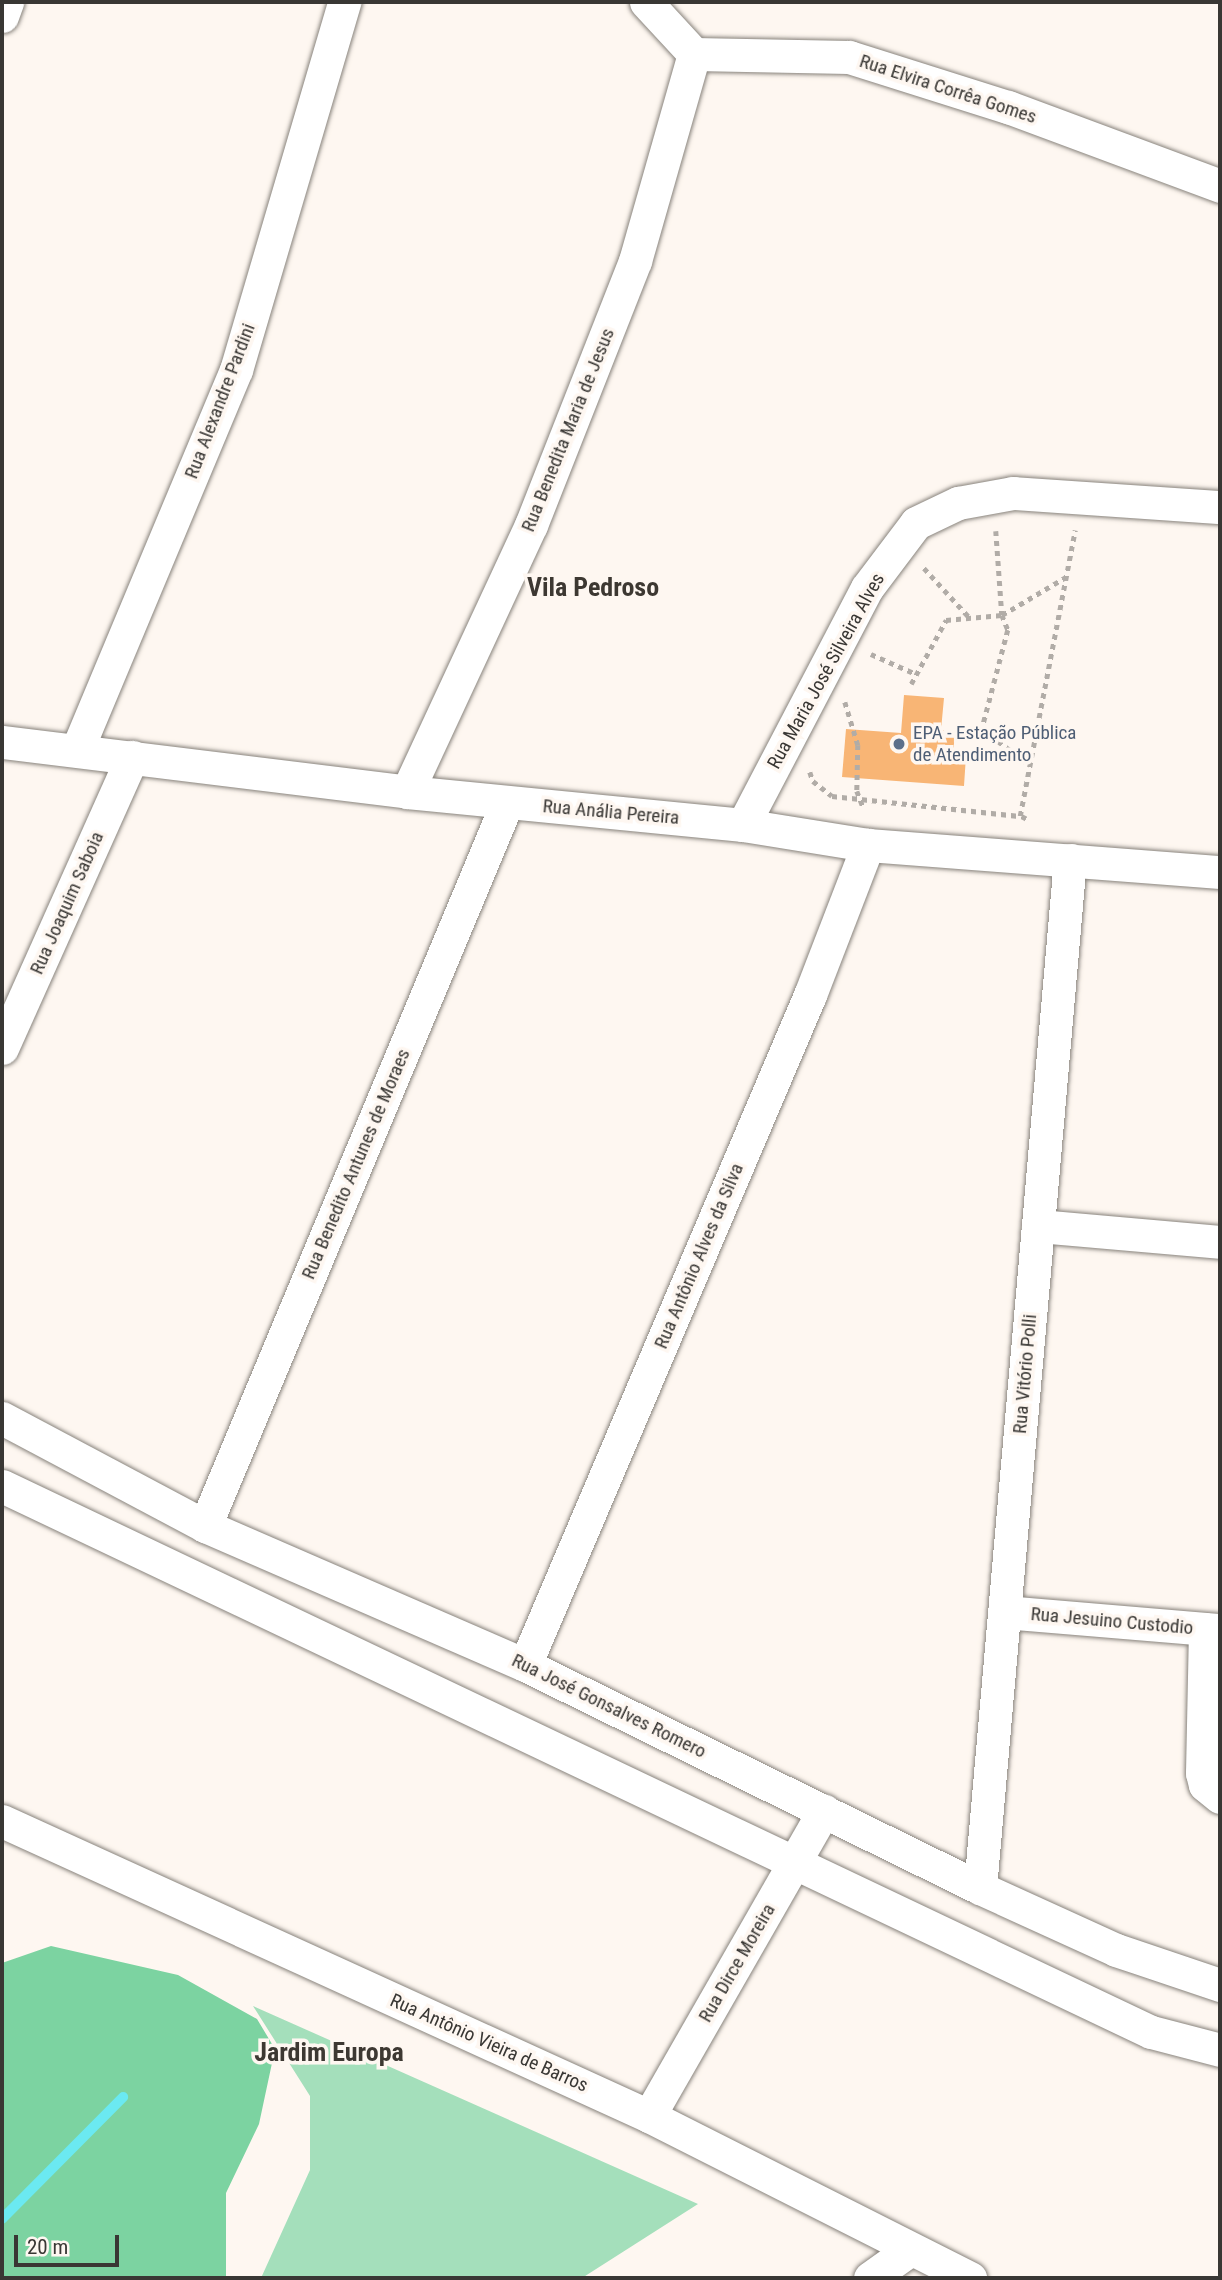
<!DOCTYPE html>
<html>
<head>
<meta charset="utf-8">
<style>
	body { margin:0 }
	#map { position:relative; width:1222px; height:2280px; overflow:hidden; background:#fef7f1; font-family:"Roboto Condensed",sans-serif }
	div>[style] { position:absolute }
	.green>* { inset:0; background:#a4dfbb }
	.forest>* { inset:0; background:#7cd3a1 }
	.stream>* { height:10px; margin:-5px; padding:0 5px; transform-origin:5px; border-radius:5px; background:#6be9f1 }
	.building>* { inset:0; background:#f8b575 }
	.path>* { height:4.5px; margin-top:-2.25px; transform-origin:0; background:repeating-linear-gradient(90deg,#b1aca7 0 5px,transparent 0 10px) }
	.roads { filter:drop-shadow(0 0 2px #88837c) drop-shadow(0 0 2px #88837c) }
	.minor>* { height:33px; margin:-16.5px; padding:0 16.5px; transform-origin:16.5px; border-radius:16.5px; background:#fff }
	.dots>* { width:19px; height:19px; translate:-50% -50%; box-sizing:border-box; border:4px solid #fef7f1; border-radius:50% }
	span { translate:-50% -50%; white-space:nowrap; text-align:center; line-height:1.15; -webkit-text-stroke:7px #fef7f1; paint-order:stroke }
	.street-label { font-size:19px; color:#393734 }
	.service-label { font-size:19px; color:#4e5e75 }
	.left { translate:0 -50%; text-align:left }
	.district-label { font-size:26px; color:#3d3832; font-weight:700 }
	.frame { position:absolute; inset:0; border:4px solid #393734; pointer-events:none }
	.scale { position:absolute; left:14px; top:2235px; width:105px; height:32px; box-sizing:border-box; border:4px solid #393734; border-top:0; padding-left:9px; font-size:21px; line-height:24px; white-space:nowrap; color:#393734; -webkit-text-stroke:5px #fef7f1; paint-order:stroke }
</style>
</head>
<body>
<div id="map">
	<div class="green">
		<i style="clip-path:polygon(253px 2006px,698px 2204px,582px 2278px,261px 2278px,310px 2170px,310px 2096px)"></i>
	</div>
	<div class="forest">
		<i style="clip-path:polygon(51px 1946px,178px 1975px,257px 2019px,275px 2049px,259px 2124px,226px 2193px,226px 2278px,2px 2278px,2px 1963px)"></i>
	</div>
	<div class="stream">
		<i style="left:2px;top:2219px;width:172px;rotate:-45.2deg"></i>
	</div>
	<div class="building">
		<i style="clip-path:polygon(904px 695px,944px 698px,941px 730px,955px 732px,953px 754px,966px 756px,964px 786px,842px 777px,846px 729px,901px 733px)"></i>
	</div>
	<div class="path">
		<i style="left:996px;top:531px;width:84px;rotate:85.9deg"></i>
		<i style="left:1002px;top:615px;width:74px;rotate:-30.7deg"></i>
		<i style="left:924px;top:568px;width:68px;rotate:47.4deg"></i>
		<i style="left:871px;top:654px;width:49px;rotate:24deg"></i>
		<i style="left:911px;top:684px;width:73px;rotate:-61.3deg"></i>
		<i style="left:946px;top:620px;width:56px;rotate:-5.1deg"></i>
		<i style="left:1002px;top:615px;width:16px;rotate:68deg"></i>
		<i style="left:1008px;top:630px;width:102px;rotate:104.7deg"></i>
		<i style="left:982px;top:729px;width:60px;rotate:36.9deg"></i>
		<i style="left:845px;top:702px;width:45px;rotate:73.2deg"></i>
		<i style="left:858px;top:745px;width:46px;rotate:91.2deg"></i>
		<i style="left:857px;top:791px;width:19px;rotate:69deg"></i>
		<i style="left:810px;top:772px;width:9px;rotate:72deg"></i>
		<i style="left:813px;top:781px;width:24px;rotate:38deg"></i>
		<i style="left:832px;top:796px;width:189px;rotate:6.1deg"></i>
		<i style="left:1026px;top:819px;width:7px;rotate:-153deg"></i>
		<i style="left:1020px;top:816px;width:291px;rotate:-79.1deg"></i>
	</div>
	<div class="roads">
		<div class="minor">
			<i style="left:646px;top:2px;width:71px;rotate:47.3deg"></i>
			<i style="left:694px;top:54px;width:155px;rotate:1.1deg"></i>
			<i style="left:849px;top:57px;width:167px;rotate:17.5deg"></i>
			<i style="left:1008px;top:107px;width:226px;rotate:20.4deg"></i>
			<i style="left:2px;top:16px;width:15px;rotate:-70deg"></i>
			<i style="left:2px;top:742px;width:408px;rotate:7deg"></i>
			<i style="left:407px;top:792px;width:338px;rotate:5.6deg"></i>
			<i style="left:743px;top:825px;width:127px;rotate:9.1deg"></i>
			<i style="left:868px;top:845px;width:353px;rotate:4.4deg"></i>
			<i style="left:77px;top:750px;width:412px;rotate:-67.3deg"></i>
			<i style="left:236px;top:370px;width:384px;rotate:-73.6deg"></i>
			<i style="left:407px;top:792px;width:294px;rotate:-65.1deg"></i>
			<i style="left:531px;top:525px;width:284px;rotate:-68.5deg"></i>
			<i style="left:635px;top:261px;width:215px;rotate:-74.1deg"></i>
			<i style="left:743px;top:825px;width:267px;rotate:-62.4deg"></i>
			<i style="left:867px;top:588px;width:81px;rotate:-53deg"></i>
			<i style="left:916px;top:523px;width:47px;rotate:-25.5deg"></i>
			<i style="left:958px;top:503px;width:56px;rotate:-10.3deg"></i>
			<i style="left:1013px;top:493px;width:207px;rotate:3.9deg"></i>
			<i style="left:2px;top:1048px;width:319px;rotate:-65.9deg"></i>
			<i style="left:1038px;top:1226px;width:183px;rotate:5deg"></i>
			<i style="left:2px;top:1418px;width:230px;rotate:28deg"></i>
			<i style="left:205px;top:1526px;width:349px;rotate:23.5deg"></i>
			<i style="left:525px;top:1665px;width:507px;rotate:26.11deg"></i>
			<i style="left:980px;top:1888px;width:149px;rotate:24.5deg"></i>
			<i style="left:1116px;top:1950px;width:110px;rotate:18.6deg"></i>
			<i style="left:2px;top:1486px;width:1272px;rotate:25.42deg"></i>
			<i style="left:1151px;top:2032px;width:71px;rotate:14.6deg"></i>
			<i style="left:205px;top:1526px;width:784px;rotate:-67.33deg"></i>
			<i style="left:1004px;top:1612px;width:217px;rotate:4.8deg"></i>
			<i style="left:1205px;top:1629px;width:144px;rotate:91.2deg"></i>
			<i style="left:1202px;top:1773px;width:12px;rotate:76deg"></i>
			<i style="left:1205px;top:1785px;width:19px;rotate:39deg"></i>
			<i style="left:525px;top:1665px;width:728px;rotate:-66.96deg"></i>
			<i style="left:810px;top:995px;width:161px;rotate:-68.9deg"></i>
			<i style="left:2px;top:1821px;width:711px;rotate:24.51deg"></i>
			<i style="left:649px;top:2116px;width:360px;rotate:26.8deg"></i>
			<i style="left:980px;top:1888px;width:1032px;rotate:-85deg"></i>
			<i style="left:649px;top:2116px;width:352px;rotate:-60.2deg"></i>
			<i style="left:870px;top:2278px;width:47px;rotate:-35.4deg"></i>
		</div>
	</div>
	<div class="dots">
		<i style="left:899px;top:744px;background:#5c6f8a"></i>
	</div>
	<div class="street-label">
		<span style="left:948px;top:89px;rotate:18deg">Rua Elvira Corrêa Gomes</span>
		<span style="left:220px;top:401px;rotate:-69deg">Rua Alexandre Pardini</span>
		<span style="left:568px;top:430px;rotate:-68deg">Rua Benedita Maria de Jesus</span>
		<span style="left:826px;top:671px;rotate:-61deg">Rua Maria José Silveira Alves</span>
		<span style="left:611px;top:812px;rotate:5deg">Rua Anália Pereira</span>
		<span style="left:67px;top:903px;rotate:-66deg">Rua Joaquim Saboia</span>
		<span style="left:356px;top:1164px;rotate:-67deg">Rua Benedito Antunes de Moraes</span>
		<span style="left:699px;top:1256px;rotate:-67deg">Rua Antônio Alves da Silva</span>
		<span style="left:1025px;top:1374px;rotate:-85deg">Rua Vitório Polli</span>
		<span style="left:1112px;top:1621px;rotate:5deg">Rua Jesuino Custodio</span>
		<span style="left:609px;top:1706px;rotate:26deg">Rua José Gonsalves Romero</span>
		<span style="left:737px;top:1963px;rotate:-60deg">Rua Dirce Moreira</span>
		<span style="left:489px;top:2043px;rotate:24deg">Rua Antônio Vieira de Barros</span>
	</div>
	<div class="service-label">
		<span class="left" style="left:913px;top:744px">EPA - Estação Pública<br>de Atendimento</span>
	</div>
	<div class="district-label">
		<span style="left:593px;top:588px">Vila Pedroso</span>
		<span style="left:329px;top:2053px">Jardim Europa</span>
	</div>
	<div class="frame"></div>
	<div class="scale">20 m</div>
</div>
</body>
</html>
